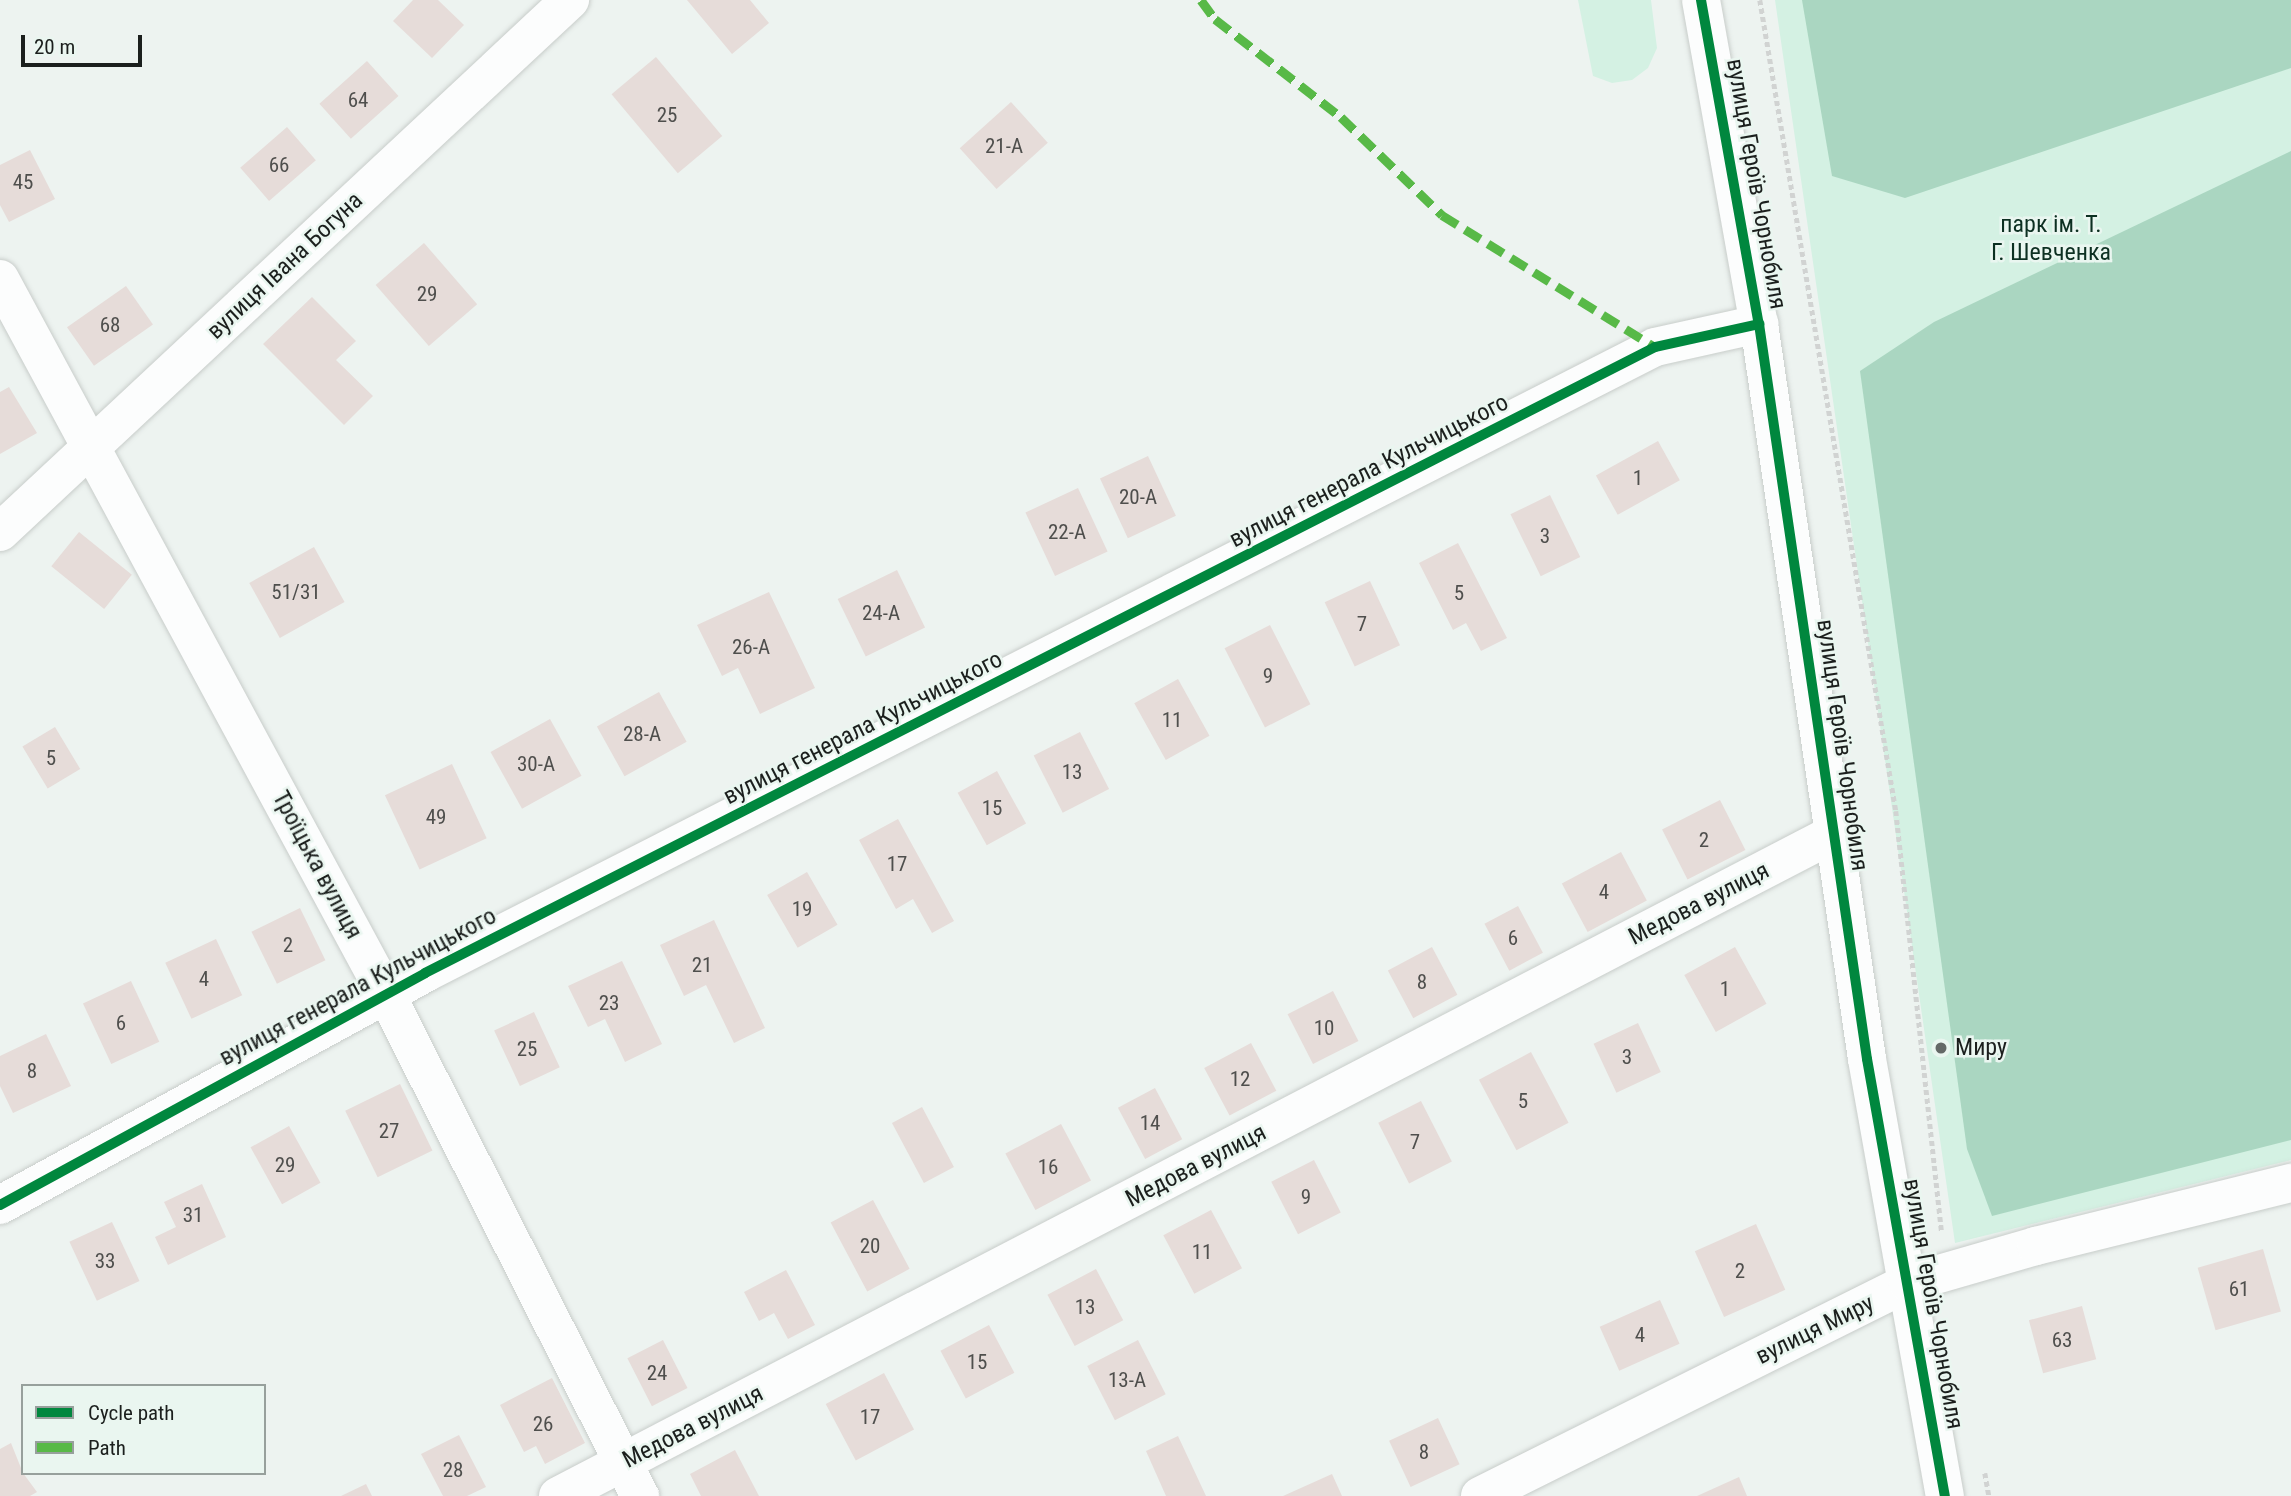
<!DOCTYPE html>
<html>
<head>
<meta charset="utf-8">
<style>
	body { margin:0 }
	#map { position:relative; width:2291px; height:1496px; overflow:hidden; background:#edf3f0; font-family:"Roboto Condensed",sans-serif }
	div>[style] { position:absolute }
	.green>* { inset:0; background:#d4f1e3 }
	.forest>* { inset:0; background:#aad6c1 }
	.building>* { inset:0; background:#e6dcd9; transform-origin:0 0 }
	.path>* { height:4.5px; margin-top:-2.25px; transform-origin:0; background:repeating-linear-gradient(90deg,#d1d3d2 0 5px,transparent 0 8.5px) }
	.roads { filter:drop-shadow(0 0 2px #c8cdca) drop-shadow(0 0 2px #c8cdca) }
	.minor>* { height:38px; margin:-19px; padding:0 19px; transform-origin:19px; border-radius:19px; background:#fcfdfd }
	.quiet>* { height:9px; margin-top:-4.5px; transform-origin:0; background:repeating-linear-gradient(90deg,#58b947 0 18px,transparent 0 27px) }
	.cycleway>* { height:10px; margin:-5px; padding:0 5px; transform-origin:5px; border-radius:5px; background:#00873e }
	.dots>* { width:19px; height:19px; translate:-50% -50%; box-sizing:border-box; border:4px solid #eaf6f0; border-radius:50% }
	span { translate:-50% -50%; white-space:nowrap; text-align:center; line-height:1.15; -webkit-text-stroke:5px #eaf6f0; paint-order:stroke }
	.number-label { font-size:21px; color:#4f4f4d }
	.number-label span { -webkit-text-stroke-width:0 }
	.street-label { font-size:24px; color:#1b1f1d }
	.park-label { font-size:24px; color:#0d3022 }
	.poi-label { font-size:24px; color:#1b1f1d }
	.left { translate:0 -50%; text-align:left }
	.legend { position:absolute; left:21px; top:1384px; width:245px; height:91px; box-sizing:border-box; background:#eaf6f0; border:2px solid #97a09c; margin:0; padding:9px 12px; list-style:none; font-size:21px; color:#1b1f1d }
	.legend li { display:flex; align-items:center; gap:14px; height:35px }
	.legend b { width:35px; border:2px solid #97a09c }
	.scale { position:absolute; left:21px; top:35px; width:121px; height:32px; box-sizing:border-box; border:4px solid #1b1f1d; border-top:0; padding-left:9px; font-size:21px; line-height:24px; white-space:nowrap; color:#1b1f1d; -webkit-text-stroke:5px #eaf6f0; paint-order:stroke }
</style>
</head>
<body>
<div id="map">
	<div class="green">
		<i style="clip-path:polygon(1578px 0,1651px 0,1657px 48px,1648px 68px,1632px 80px,1612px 83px,1593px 76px)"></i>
		<i style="clip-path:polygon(1775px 0,2291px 0,2291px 1160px,1955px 1243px)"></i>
	</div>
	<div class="forest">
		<i style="clip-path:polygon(1802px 0,2291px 0,2291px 68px,1905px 198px,1832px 176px)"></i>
		<i style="clip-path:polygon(2291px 151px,2291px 1140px,1992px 1216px,1967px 1149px,1860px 371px,1934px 322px)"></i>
	</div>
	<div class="building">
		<i style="clip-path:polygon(413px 0,438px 0,464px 25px,432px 58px,393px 21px)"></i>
		<i style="clip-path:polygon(687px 0,750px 0,769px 23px,732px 54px)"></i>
		<i style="left:656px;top:57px;width:103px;height:58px;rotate:50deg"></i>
		<i style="left:367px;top:61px;width:47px;height:64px;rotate:48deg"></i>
		<i style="left:1011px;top:102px;width:55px;height:69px;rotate:48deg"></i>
		<i style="left:287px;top:127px;width:44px;height:62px;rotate:49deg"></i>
		<i style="clip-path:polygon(30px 150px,55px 199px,9px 222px,0 205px,0 165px)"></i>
		<i style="left:424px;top:243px;width:81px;height:64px;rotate:49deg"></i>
		<i style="left:126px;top:286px;width:47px;height:72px;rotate:55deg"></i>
		<i style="clip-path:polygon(312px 297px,356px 341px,336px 360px,373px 396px,344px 425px,263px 344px)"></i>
		<i style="clip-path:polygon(9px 387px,37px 433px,0 454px,0 392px)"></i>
		<i style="left:1658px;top:441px;width:45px;height:71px;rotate:61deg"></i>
		<i style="left:1148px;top:456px;width:66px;height:53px;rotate:65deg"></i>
		<i style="left:1078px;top:488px;width:70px;height:58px;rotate:65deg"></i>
		<i style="left:1550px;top:495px;width:69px;height:44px;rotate:64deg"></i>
		<i style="left:79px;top:532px;width:68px;height:44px;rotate:39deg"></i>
		<i style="clip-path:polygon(1458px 543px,1507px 638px,1481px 651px,1466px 623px,1453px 630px,1419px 563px)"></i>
		<i style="left:314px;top:547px;width:63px;height:74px;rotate:61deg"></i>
		<i style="left:897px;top:570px;width:64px;height:66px;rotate:64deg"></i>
		<i style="left:1370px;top:581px;width:71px;height:50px;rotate:65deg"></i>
		<i style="clip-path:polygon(769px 592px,815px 688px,760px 714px,738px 668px,722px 676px,697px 625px)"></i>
		<i style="left:1270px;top:625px;width:89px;height:51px;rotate:63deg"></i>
		<i style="left:1178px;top:679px;width:65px;height:50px;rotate:61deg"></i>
		<i style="left:659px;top:692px;width:57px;height:71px;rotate:61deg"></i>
		<i style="left:550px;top:719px;width:65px;height:68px;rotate:61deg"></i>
		<i style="left:55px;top:727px;width:49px;height:38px;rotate:59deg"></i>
		<i style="left:1080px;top:732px;width:64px;height:52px;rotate:63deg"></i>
		<i style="left:452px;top:764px;width:82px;height:74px;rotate:65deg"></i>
		<i style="left:997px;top:771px;width:60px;height:45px;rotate:61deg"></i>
		<i style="left:1720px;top:800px;width:56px;height:65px;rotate:63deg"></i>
		<i style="clip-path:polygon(898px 819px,954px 921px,932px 933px,913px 899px,896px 909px,859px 840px)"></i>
		<i style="left:1621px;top:852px;width:55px;height:67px;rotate:62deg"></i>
		<i style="left:807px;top:872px;width:61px;height:46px;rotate:60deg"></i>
		<i style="left:1518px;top:906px;width:53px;height:38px;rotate:62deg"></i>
		<i style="left:300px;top:908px;width:58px;height:54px;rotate:64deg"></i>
		<i style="clip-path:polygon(714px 920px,765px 1028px,734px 1043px,706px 985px,684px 996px,660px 945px)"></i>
		<i style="left:216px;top:939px;width:62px;height:56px;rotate:65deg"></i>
		<i style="left:1432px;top:947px;width:54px;height:50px;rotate:62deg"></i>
		<i style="left:1735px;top:947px;width:65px;height:58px;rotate:61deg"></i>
		<i style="clip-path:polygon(622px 961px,662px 1044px,625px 1062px,605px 1019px,588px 1027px,568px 986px)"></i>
		<i style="left:131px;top:981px;width:67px;height:53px;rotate:65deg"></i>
		<i style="left:1333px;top:991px;width:56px;height:51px;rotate:63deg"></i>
		<i style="left:534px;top:1012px;width:61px;height:44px;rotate:65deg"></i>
		<i style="left:1638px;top:1023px;width:54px;height:49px;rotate:65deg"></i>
		<i style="clip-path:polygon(46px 1034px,71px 1086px,13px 1113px,0 1086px,0 1056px)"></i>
		<i style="left:1251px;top:1043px;width:54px;height:53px;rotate:62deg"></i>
		<i style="left:1531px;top:1052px;width:80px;height:59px;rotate:62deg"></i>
		<i style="left:400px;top:1084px;width:74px;height:61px;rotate:64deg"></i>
		<i style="left:1155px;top:1088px;width:58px;height:42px;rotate:62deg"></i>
		<i style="left:1421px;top:1101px;width:68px;height:48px;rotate:63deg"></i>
		<i style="left:922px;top:1107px;width:68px;height:34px;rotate:62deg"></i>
		<i style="left:1061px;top:1124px;width:64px;height:63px;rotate:62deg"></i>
		<i style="left:289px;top:1126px;width:65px;height:44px;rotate:61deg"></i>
		<i style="left:1314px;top:1160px;width:59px;height:48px;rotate:63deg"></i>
		<i style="clip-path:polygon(202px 1184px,226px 1237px,168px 1265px,155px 1237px,176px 1227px,164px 1202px)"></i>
		<i style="left:873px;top:1200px;width:78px;height:48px;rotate:62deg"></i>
		<i style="left:1211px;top:1210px;width:66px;height:54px;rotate:62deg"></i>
		<i style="left:112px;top:1222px;width:65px;height:47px;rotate:65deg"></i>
		<i style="left:1756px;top:1224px;width:72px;height:67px;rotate:66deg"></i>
		<i style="left:2263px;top:1249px;width:65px;height:68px;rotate:74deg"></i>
		<i style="left:1096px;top:1269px;width:58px;height:55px;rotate:62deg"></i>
		<i style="clip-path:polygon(786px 1270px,815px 1325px,788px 1339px,774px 1313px,759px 1321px,744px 1292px)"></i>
		<i style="left:1660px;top:1300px;width:48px;height:66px;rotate:66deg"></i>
		<i style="left:2082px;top:1306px;width:55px;height:55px;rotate:75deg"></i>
		<i style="left:989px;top:1325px;width:54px;height:55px;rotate:62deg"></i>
		<i style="left:663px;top:1340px;width:54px;height:40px;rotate:63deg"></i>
		<i style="left:1138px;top:1340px;width:61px;height:57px;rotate:63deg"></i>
		<i style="left:884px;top:1373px;width:64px;height:66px;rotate:62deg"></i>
		<i style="clip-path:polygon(552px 1378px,585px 1443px,545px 1464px,536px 1446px,524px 1452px,500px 1405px)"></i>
		<i style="left:1438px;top:1418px;width:51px;height:54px;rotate:65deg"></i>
		<i style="clip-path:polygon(459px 1435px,486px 1487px,467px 1496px,443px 1496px,421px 1454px)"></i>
		<i style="clip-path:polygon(1178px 1436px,1206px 1496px,1166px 1496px,1146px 1451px)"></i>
		<i style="clip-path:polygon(11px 1443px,23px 1473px,37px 1492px,30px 1496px,0 1496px,0 1449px)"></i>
		<i style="clip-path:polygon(735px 1450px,759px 1496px,701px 1496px,690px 1474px)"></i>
		<i style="clip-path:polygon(1332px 1474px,1342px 1496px,1283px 1496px)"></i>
		<i style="clip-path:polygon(1739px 1477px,1747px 1496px,1697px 1496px)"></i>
		<i style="clip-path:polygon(366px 1484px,372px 1496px,341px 1496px)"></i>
	</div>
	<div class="path">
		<i style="left:1760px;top:0;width:822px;rotate:80.48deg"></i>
		<i style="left:1896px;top:811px;width:424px;rotate:83.8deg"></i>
		<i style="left:1985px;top:1473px;width:23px;rotate:80deg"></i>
	</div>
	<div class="roads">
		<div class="minor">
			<i style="left:1701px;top:0;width:329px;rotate:79.9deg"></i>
			<i style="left:1759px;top:324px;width:743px;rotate:81.64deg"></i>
			<i style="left:1867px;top:1059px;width:444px;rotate:79.9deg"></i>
			<i style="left:0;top:279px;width:813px;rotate:61.64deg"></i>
			<i style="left:386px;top:994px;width:563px;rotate:63.16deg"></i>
			<i style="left:0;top:532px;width:780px;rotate:-43.03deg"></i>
			<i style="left:0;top:1205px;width:484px;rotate:-28.6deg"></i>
			<i style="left:425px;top:973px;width:1380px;rotate:-26.97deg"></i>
			<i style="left:1655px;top:347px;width:107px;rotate:-12.5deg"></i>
			<i style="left:558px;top:1496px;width:1437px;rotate:-27.44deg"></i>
			<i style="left:1480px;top:1496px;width:478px;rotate:-26.5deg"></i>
			<i style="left:1908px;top:1283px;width:133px;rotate:-16.1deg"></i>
			<i style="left:2036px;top:1246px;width:263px;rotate:-13.9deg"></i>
		</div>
	</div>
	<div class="quiet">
		<i style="left:1201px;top:0;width:24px;rotate:54deg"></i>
		<i style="left:1215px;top:19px;width:160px;rotate:37.9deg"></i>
		<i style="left:1341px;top:117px;width:141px;rotate:44.1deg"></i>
		<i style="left:1442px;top:215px;width:251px;rotate:31.8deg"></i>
	</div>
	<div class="cycleway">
		<i style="left:1701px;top:0;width:329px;rotate:79.9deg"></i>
		<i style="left:1759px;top:324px;width:743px;rotate:81.64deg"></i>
		<i style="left:1867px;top:1059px;width:444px;rotate:79.9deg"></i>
		<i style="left:0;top:1205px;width:484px;rotate:-28.6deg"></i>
		<i style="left:425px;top:973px;width:1380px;rotate:-26.97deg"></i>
		<i style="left:1655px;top:347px;width:107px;rotate:-12.5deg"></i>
	</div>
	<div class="dots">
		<i style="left:1941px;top:1048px;background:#646967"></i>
	</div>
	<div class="number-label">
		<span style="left:358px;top:100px">64</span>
		<span style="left:667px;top:115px">25</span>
		<span style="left:1004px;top:146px">21-А</span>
		<span style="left:279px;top:165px">66</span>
		<span style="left:23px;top:182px">45</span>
		<span style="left:427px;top:294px">29</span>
		<span style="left:110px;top:325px">68</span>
		<span style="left:1638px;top:478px">1</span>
		<span style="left:1138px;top:497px">20-А</span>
		<span style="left:1067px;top:532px">22-А</span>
		<span style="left:1545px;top:536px">3</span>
		<span style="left:296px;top:592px">51/31</span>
		<span style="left:1459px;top:593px">5</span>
		<span style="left:881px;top:613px">24-А</span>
		<span style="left:1362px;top:624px">7</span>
		<span style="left:751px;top:647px">26-А</span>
		<span style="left:1268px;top:676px">9</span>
		<span style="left:1172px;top:720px">11</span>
		<span style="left:642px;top:734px">28-А</span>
		<span style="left:51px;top:758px">5</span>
		<span style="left:536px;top:764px">30-А</span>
		<span style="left:1072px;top:772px">13</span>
		<span style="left:992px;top:808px">15</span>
		<span style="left:436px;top:817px">49</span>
		<span style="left:1704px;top:840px">2</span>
		<span style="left:897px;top:864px">17</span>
		<span style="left:1604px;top:892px">4</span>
		<span style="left:802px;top:909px">19</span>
		<span style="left:1513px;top:938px">6</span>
		<span style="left:288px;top:945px">2</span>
		<span style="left:702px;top:965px">21</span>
		<span style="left:204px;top:979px">4</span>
		<span style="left:1422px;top:982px">8</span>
		<span style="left:1725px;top:989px">1</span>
		<span style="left:609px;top:1003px">23</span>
		<span style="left:121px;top:1023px">6</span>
		<span style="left:1324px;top:1028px">10</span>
		<span style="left:527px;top:1049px">25</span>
		<span style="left:1627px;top:1057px">3</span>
		<span style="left:32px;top:1071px">8</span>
		<span style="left:1240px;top:1079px">12</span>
		<span style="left:1523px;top:1101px">5</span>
		<span style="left:1150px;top:1123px">14</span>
		<span style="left:389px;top:1131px">27</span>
		<span style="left:1415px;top:1142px">7</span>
		<span style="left:285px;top:1165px">29</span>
		<span style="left:1048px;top:1167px">16</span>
		<span style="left:1306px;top:1197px">9</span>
		<span style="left:193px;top:1215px">31</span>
		<span style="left:870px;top:1246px">20</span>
		<span style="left:1202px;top:1252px">11</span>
		<span style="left:105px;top:1261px">33</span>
		<span style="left:1740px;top:1271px">2</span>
		<span style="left:2239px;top:1289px">61</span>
		<span style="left:1085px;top:1307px">13</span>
		<span style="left:1640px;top:1335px">4</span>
		<span style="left:2062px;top:1340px">63</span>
		<span style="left:977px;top:1362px">15</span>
		<span style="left:657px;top:1373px">24</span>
		<span style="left:1127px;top:1380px">13-А</span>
		<span style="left:870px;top:1417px">17</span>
		<span style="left:543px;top:1424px">26</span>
		<span style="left:1424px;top:1452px">8</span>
		<span style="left:453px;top:1470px">28</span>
	</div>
	<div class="street-label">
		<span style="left:1756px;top:184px;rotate:80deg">вулиця Героїв Чорнобиля</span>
		<span style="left:285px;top:266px;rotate:-43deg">вулиця Івана Богуна</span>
		<span style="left:1369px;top:471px;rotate:-27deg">вулиця генерала Кульчицького</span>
		<span style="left:863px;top:728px;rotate:-27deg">вулиця генерала Кульчицького</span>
		<span style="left:1842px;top:745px;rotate:82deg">вулиця Героїв Чорнобиля</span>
		<span style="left:317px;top:865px;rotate:62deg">Троїцька вулиця</span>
		<span style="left:1699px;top:904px;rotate:-27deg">Медова вулиця</span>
		<span style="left:358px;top:987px;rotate:-28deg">вулиця генерала Кульчицького</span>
		<span style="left:1196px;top:1166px;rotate:-27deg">Медова вулиця</span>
		<span style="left:1933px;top:1304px;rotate:80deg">вулиця Героїв Чорнобиля</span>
		<span style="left:1815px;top:1330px;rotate:-26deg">вулиця Миру</span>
		<span style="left:693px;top:1427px;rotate:-27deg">Медова вулиця</span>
	</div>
	<div class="park-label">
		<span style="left:2051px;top:239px">парк ім. Т.<br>Г. Шевченка</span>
	</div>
	<div class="poi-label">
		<span class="left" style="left:1955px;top:1048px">Миру</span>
	</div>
	<ul class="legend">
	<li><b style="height:9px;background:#00873e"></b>Cycle path</li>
	<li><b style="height:9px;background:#58b947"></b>Path</li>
	</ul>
	<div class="scale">20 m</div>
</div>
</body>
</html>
